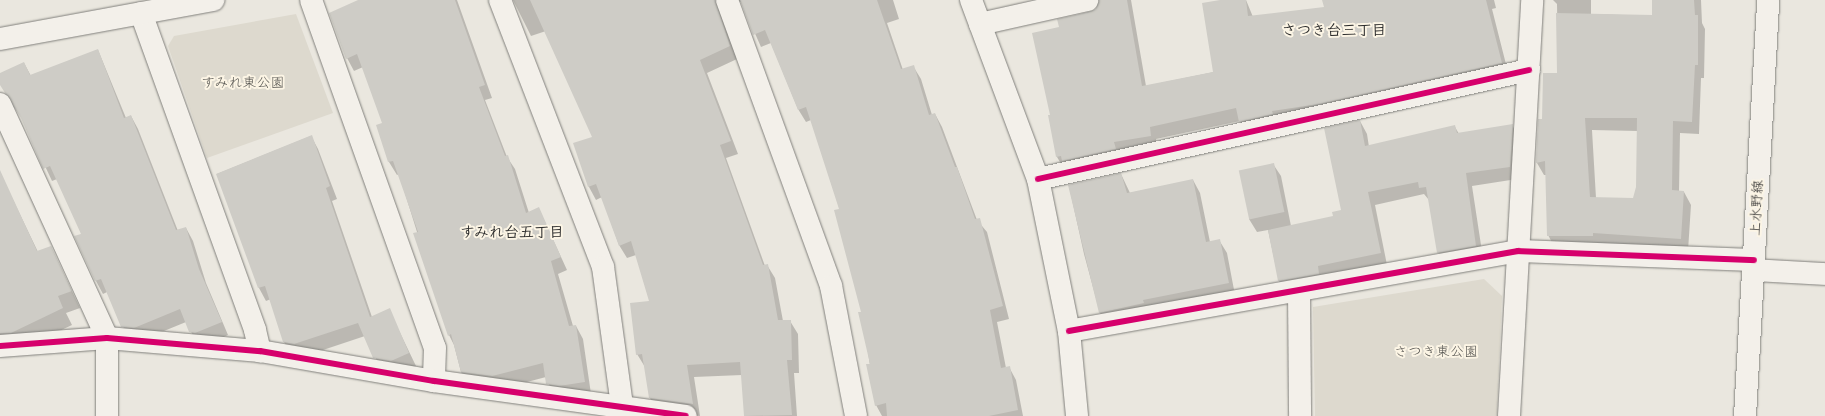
<!DOCTYPE html>
<html>
<head>
<meta charset="utf-8">
<style>
	body { margin:0 }
	#map { position:relative; width:1825px; height:416px; overflow:hidden; background:#eae7df; font-family:Sriracha,"Klee One",sans-serif }
	div>[style] { position:absolute }
	.built>* { inset:0; background:#ddd9ce }
	.shadow>* { inset:0; background:#0003 }
	.building>* { inset:0; background:#ceccc6; transform-origin:0 0 }
	.roads { filter:drop-shadow(0 0 1px #81807c) drop-shadow(0 0 1px #81807c) }
	.minor>* { height:22px; margin:-11px; padding:0 11px; transform-origin:11px; border-radius:11px; background:#f3f0ea }
	.cycleway>* { height:6px; margin:-3px; padding:0 3px; transform-origin:3px; border-radius:3px; background:#d6006c }
	span { translate:-50% -50%; white-space:nowrap; text-align:center; line-height:1.15; -webkit-text-stroke:4px #fcf5e5; paint-order:stroke }
	.park-label { font-size:14px; color:#555450 }
	.street-label { font-size:14px; color:#2b2b2b }
	.neighbourhood-label { font-size:15px; color:#2b2b2b; font-weight:700 }
</style>
</head>
<body>
<div id="map">
	<div class="built">
		<i style="clip-path:polygon(296px 14px,333px 113px,207px 158px,168px 46px,174px 36px)"></i>
		<i style="clip-path:polygon(1484px 279px,1502px 296px,1497px 416px,1315px 416px,1313px 307px)"></i>
	</div>
	<div class="shadow">
		<i style="clip-path:polygon(361px 0,457px 0,492px 98px,485px 100px,507px 157px,515px 169px,529px 213px,539px 209px,567px 270px,558px 274px,573px 326px,576px 326px,583px 339px,591px 394px,554px 397px,546px 377px,500px 389px,469px 385px,461px 372px,454px 345px,449px 335px,399px 174px,397px 175px,389px 162px,378px 125px,383px 124px,363px 67px,354px 71px,347px 58px)"></i>
		<i style="clip-path:polygon(513px 0,893px 0,899px 19px,887px 23px,903px 70px,913px 66px,921px 79px,932px 115px,935px 114px,942px 127px,977px 220px,987px 232px,1009px 319px,997px 322px,1006px 368px,1009px 367px,1016px 380px,1023px 416px,882px 416px,876px 405px,862px 313px,840px 210px,811px 120px,806px 122px,798px 109px,771px 43px,761px 47px,741px 2px,730px 1px,737px 59px,707px 73px,738px 154px,726px 158px,765px 266px,767px 265px,775px 278px,783px 321px,790px 321px,798px 334px,799px 373px,794px 373px,797px 416px,745px 416px,742px 375px,694px 377px,700px 416px,658px 411px,650px 398px,645px 367px,637px 354px,650px 302px,636px 255px,627px 258px,619px 245px,602px 197px,596px 200px,589px 187px,575px 144px,594px 138px,546px 31px,531px 36px)"></i>
		<i style="clip-path:polygon(1099px 0,1131px 0,1146px 86px,1214px 72px,1226px 0,1246px 0,1253px 17px,1325px 8px,1323px 0,1494px 0,1496px 8px,1492px 9px,1509px 76px,1247px 134px,1240px 121px,1156px 139px,1158px 148px,1064px 169px,1057px 157px,1049px 116px,1051px 115px,1060px 27px,1058px 20px,1096px 10px)"></i>
		<i style="clip-path:polygon(evenodd,1553px 0,1591px 0,1591px 14px,1654px 16px,1653px 0,1701px 0,1702px 23px,1705px 29px,1704px 78px,1701px 78px,1699px 134px,1680px 133px,1679px 192px,1684px 192px,1691px 205px,1688px 251px,1555px 248px,1548px 235px,1546px 175px,1544px 175px,1537px 163px,1543px 119px,1558px 74px,1557px 4px,1553px 0,1592px 130px,1638px 131px,1637px 188px,1634px 199px,1596px 198px,1592px 130px)"></i>
		<i style="clip-path:polygon(98px 50px,126px 118px,131px 116px,138px 129px,178px 231px,186px 228px,193px 241px,206px 283px,228px 335px,203px 346px,198px 345px,186px 322px,142px 340px,129px 339px,107px 292px,103px 294px,96px 281px,76px 237px,82px 234px,57px 179px,52px 181px,22px 117px,12px 105px,0 82px,0 74px,24px 63px,31px 76px)"></i>
		<i style="clip-path:polygon(1360px 121px,1367px 134px,1369px 147px,1455px 127px,1459px 134px,1512px 125px,1519px 137px,1517px 179px,1472px 186px,1483px 258px,1445px 265px,1438px 252px,1429px 200px,1424px 194px,1375px 205px,1387px 265px,1286px 293px,1279px 281px,1268px 230px,1257px 232px,1249px 219px,1273px 164px,1281px 176px,1291px 226px,1334px 217px,1343px 211px)"></i>
		<i style="clip-path:polygon(311px 136px,318px 149px,337px 199px,332px 201px,372px 317px,389px 310px,416px 366px,399px 373px,382px 371px,365px 336px,302px 357px,291px 355px,284px 342px,271px 299px,266px 301px,259px 288px,217px 174px)"></i>
		<i style="clip-path:polygon(1121px 174px,1130px 193px,1193px 180px,1200px 193px,1210px 242px,1219px 240px,1227px 253px,1235px 295px,1108px 325px,1100px 313px,1084px 254px,1069px 186px)"></i>
		<i style="clip-path:polygon(3px 179px,38px 252px,51px 247px,80px 308px,66px 313px,72px 325px,21px 349px,0 347px,0 181px)"></i>
	</div>
	<div class="building">
		<i style="clip-path:polygon(358px 0,455px 0,485px 85px,479px 87px,505px 156px,508px 155px,526px 213px,539px 207px,561px 257px,551px 261px,569px 326px,576px 325px,585px 382px,559px 386px,546px 384px,543px 363px,492px 376px,461px 372px,451px 334px,448px 336px,413px 233px,418px 232px,393px 161px,388px 162px,376px 125px,382px 123px,357px 54px,346px 59px,329px 13px)"></i>
		<i style="clip-path:polygon(530px 0,715px 0,730px 46px,700px 60px,731px 141px,720px 145px,763px 265px,768px 264px,778px 320px,791px 320px,792px 360px,787px 360px,792px 415px,744px 416px,740px 362px,687px 365px,693px 404px,649px 398px,642px 354px,636px 355px,630px 303px,649px 301px,631px 241px,619px 246px,596px 184px,588px 187px,573px 143px,592px 137px)"></i>
		<i style="clip-path:polygon(740px 0,877px 0,901px 69px,914px 65px,929px 115px,935px 113px,955px 167px,957px 167px,975px 219px,980px 218px,1003px 306px,990px 310px,1001px 368px,1010px 366px,1018px 410px,989px 416px,887px 416px,886px 403px,875px 406px,866px 364px,870px 364px,858px 312px,861px 312px,834px 210px,839px 209px,806px 107px,798px 110px,765px 30px,753px 35px)"></i>
		<i style="clip-path:polygon(1099px 0,1127px 0,1142px 86px,1213px 72px,1202px 3px,1220px 0,1246px 0,1248px 16px,1324px 7px,1322px 0,1486px 0,1502px 63px,1319px 104px,1272px 111px,1273px 114px,1239px 122px,1236px 108px,1150px 127px,1151px 136px,1114px 142px,1116px 149px,1062px 161px,1061px 156px,1056px 157px,1048px 115px,1050px 115px,1032px 33px,1059px 27px,1057px 19px,1090px 12px,1096px 9px)"></i>
		<i style="clip-path:polygon(evenodd,1652px 0,1694px 0,1695px 15px,1698px 15px,1698px 65px,1695px 65px,1692px 122px,1673px 121px,1672px 190px,1684px 191px,1681px 239px,1593px 233px,1593px 236px,1547px 236px,1545px 161px,1536px 163px,1538px 119px,1542px 119px,1543px 73px,1557px 73px,1556px 13px,1652px 15px,1652px 0,1585px 118px,1637px 118px,1636px 187px,1633px 198px,1590px 197px,1585px 118px)"></i>
		<i style="clip-path:polygon(98px 49px,124px 118px,131px 115px,176px 230px,186px 227px,199px 269px,222px 322px,195px 333px,189px 332px,180px 309px,134px 328px,121px 327px,101px 279px,95px 281px,74px 236px,81px 234px,50px 166px,43px 169px,21px 118px,0 85px,0 73px,24px 62px,30px 75px)"></i>
		<i style="clip-path:polygon(1360px 120px,1365px 146px,1455px 125px,1457px 133px,1513px 124px,1510px 167px,1466px 173px,1476px 246px,1437px 253px,1426px 187px,1419px 188px,1418px 182px,1368px 192px,1381px 253px,1318px 266px,1319px 274px,1278px 281px,1268px 230px,1333px 216px,1332px 212px,1341px 210px,1324px 128px)"></i>
		<i style="clip-path:polygon(312px 135px,330px 186px,326px 188px,370px 317px,390px 308px,409px 353px,391px 361px,373px 358px,358px 323px,294px 344px,283px 342px,265px 286px,258px 288px,216px 174px)"></i>
		<i style="left:1274px;top:163px;width:50px;height:36px;rotate:78deg"></i>
		<i style="clip-path:polygon(0 170px,37px 251px,51px 246px,72px 291px,58px 296px,63px 308px,11px 333px,0 333px)"></i>
		<i style="clip-path:polygon(1121px 173px,1127px 193px,1193px 179px,1206px 242px,1220px 239px,1229px 283px,1143px 300px,1144px 303px,1099px 313px,1068px 185px)"></i>
	</div>
	<div class="roads">
		<div class="minor">
			<i style="left:311px;top:0;width:369px;rotate:70.4deg"></i>
			<i style="left:435px;top:348px;width:33px;rotate:92deg"></i>
			<i style="left:500px;top:0;width:286px;rotate:68.9deg"></i>
			<i style="left:603px;top:267px;width:140px;rotate:82.2deg"></i>
			<i style="left:727px;top:0;width:304px;rotate:70deg"></i>
			<i style="left:831px;top:286px;width:132px;rotate:79.1deg"></i>
			<i style="left:971px;top:0;width:191px;rotate:69.5deg"></i>
			<i style="left:1038px;top:179px;width:155px;rotate:78.5deg"></i>
			<i style="left:1069px;top:331px;width:85px;rotate:84.6deg"></i>
			<i style="left:141px;top:13px;width:337px;rotate:70.2deg"></i>
			<i style="left:255px;top:330px;width:22px;rotate:77deg"></i>
			<i style="left:980px;top:24px;width:110px;rotate:-12.6deg"></i>
			<i style="left:0;top:39px;width:217px;rotate:-10.4deg"></i>
			<i style="left:0;top:104px;width:257px;rotate:65.4deg"></i>
			<i style="left:107px;top:338px;width:78px;rotate:90deg"></i>
			<i style="left:1038px;top:179px;width:503px;rotate:-12.52deg"></i>
			<i style="left:1753px;top:270px;width:72px;rotate:3.2deg"></i>
			<i style="left:1299px;top:292px;width:124px;rotate:89.5deg"></i>
			<i style="left:1069px;top:331px;width:456px;rotate:-10.1deg"></i>
			<i style="left:1518px;top:251px;width:236px;rotate:2.2deg"></i>
			<i style="left:0;top:346px;width:107px;rotate:-4.3deg"></i>
			<i style="left:107px;top:338px;width:154px;rotate:4.9deg"></i>
			<i style="left:260px;top:351px;width:177px;rotate:9.8deg"></i>
			<i style="left:434px;top:381px;width:254px;rotate:7.9deg"></i>
			<i style="left:1509px;top:416px;width:417px;rotate:-86.8deg"></i>
			<i style="left:1745px;top:416px;width:417px;rotate:-86.8deg"></i>
		</div>
	</div>
	<div class="cycleway">
		<i style="left:1038px;top:179px;width:503px;rotate:-12.52deg"></i>
		<i style="left:1069px;top:331px;width:456px;rotate:-10.1deg"></i>
		<i style="left:1518px;top:251px;width:236px;rotate:2.2deg"></i>
		<i style="left:0;top:346px;width:107px;rotate:-4.3deg"></i>
		<i style="left:107px;top:338px;width:154px;rotate:4.9deg"></i>
		<i style="left:260px;top:351px;width:177px;rotate:9.8deg"></i>
		<i style="left:434px;top:381px;width:254px;rotate:7.9deg"></i>
	</div>
	<div class="park-label">
		<span style="left:243px;top:83px">すみれ東公園</span>
		<span style="left:1436px;top:352px">さつき東公園</span>
	</div>
	<div class="street-label">
		<span style="left:1757px;top:208px;rotate:-87deg">上水野線</span>
	</div>
	<div class="neighbourhood-label">
		<span style="left:1334px;top:31px">さつき台三丁目</span>
		<span style="left:512px;top:233px">すみれ台五丁目</span>
	</div>
</div>
</body>
</html>
